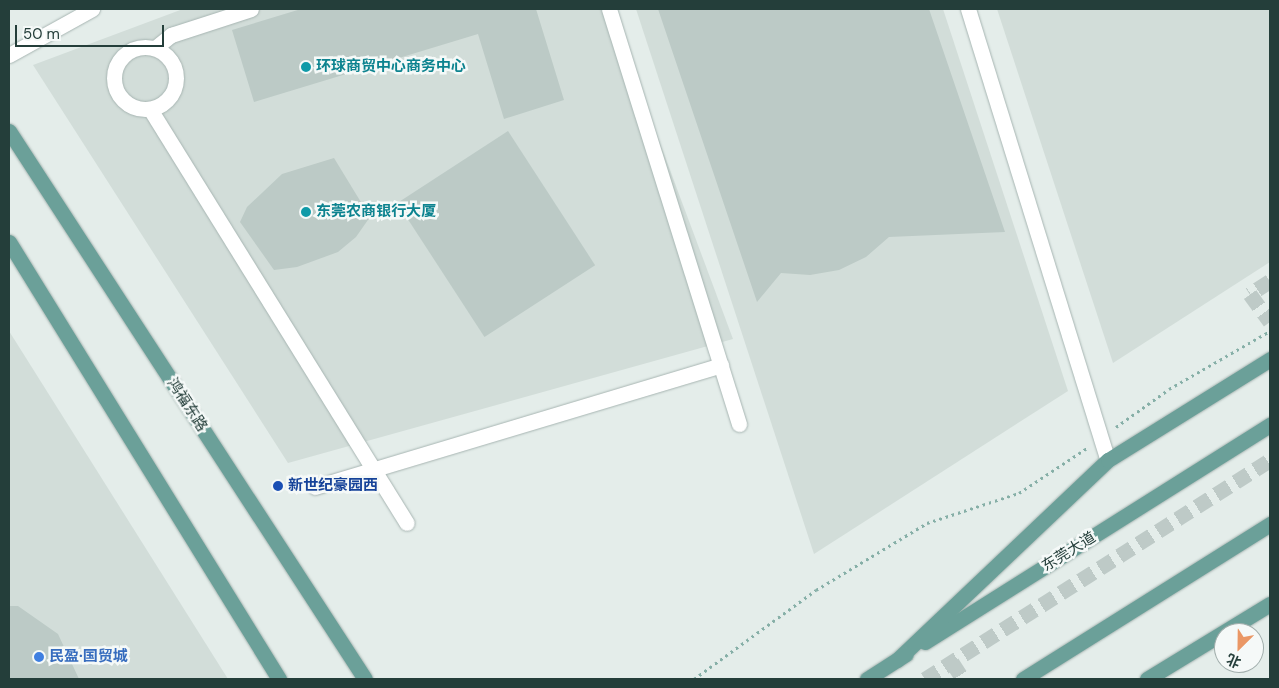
<!DOCTYPE html>
<html>
<head>
<meta charset="utf-8">
<style>
	body { margin:0 }
	#map { position:relative; width:1279px; height:688px; overflow:hidden; background:#e4edea; font-family:"DM Sans","Noto Sans SC",sans-serif }
	div>[style] { position:absolute }
	.built>* { inset:0; background:#d2ddd9 }
	.building>* { inset:0; background:#bccac6; transform-origin:0 0 }
	.minor-tunnel>* { height:15px; margin-top:-7.5px; transform-origin:0; background:repeating-linear-gradient(90deg,#becac7 0 15px,transparent 0 23px) }
	.path>* { height:3px; margin-top:-1.5px; transform-origin:0; background:repeating-linear-gradient(90deg,#86afa7 0 2.5px,transparent 0 6.5px) }
	.roads { filter:drop-shadow(0 0 1px #a7b5b2) drop-shadow(0 0 1px #a7b5b2) }
	.minor>* { height:15px; margin:-7.5px; padding:0 7.5px; transform-origin:7.5px; border-radius:7.5px; background:#fff }
	.minor>.ring { margin:-7.5px; padding:0; box-sizing:content-box; background:none; border:15px solid #fff; border-radius:50% }
	.major>* { height:15px; margin:-7.5px; padding:0 7.5px; transform-origin:7.5px; border-radius:7.5px; background:#6ba099 }
	.dots>* { width:14px; height:14px; translate:-50% -50%; box-sizing:border-box; border:2px solid #f5f9f8; border-radius:50% }
	span { translate:-50% -50%; white-space:nowrap; text-align:center; line-height:1.15; -webkit-text-stroke:5px #f5f9f8; paint-order:stroke }
	.culture-label { font-size:15px; color:#0d838f; font-weight:700 }
	.left { translate:0 -50%; text-align:left }
	.street-label { font-size:15px; color:#243e3a }
	.transit-label { font-size:15px; color:#164399; font-weight:700 }
	.shop-label { font-size:15px; color:#366cbe; font-weight:700 }
	.frame { position:absolute; inset:0; border:10px solid #243e3a; pointer-events:none }
	.north { position:absolute; left:1214px; top:623px; width:50px; height:50px; box-sizing:border-box; background:#f5f9f8; border:1px solid #a1aeac; border-radius:50%; rotate:203deg; font-size:14px; font-weight:700; line-height:20px; text-align:center; color:#243e3a }
	.north::after { content:''; display:block; margin:auto; width:18px; height:22px; background:#ea9765; clip-path:polygon(50% 0,100% 100%,50% 72%,0 100%) }
	.scale { position:absolute; left:15px; top:25px; width:149px; height:22px; box-sizing:border-box; border:2px solid #243e3a; border-top:0; padding-left:6px; font-size:15px; line-height:18px; white-space:nowrap; color:#243e3a; -webkit-text-stroke:4px #f5f9f8; paint-order:stroke }
</style>
</head>
<body>
<div id="map">
	<div class="built">
		<i style="clip-path:polygon(183px 9px,610px 9px,733px 339px,288px 463px,33px 65px)"></i>
		<i style="clip-path:polygon(636px 9px,943px 9px,1068px 391px,814px 554px)"></i>
		<i style="clip-path:polygon(997px 9px,1270px 9px,1270px 262px,1113px 363px)"></i>
		<i style="clip-path:polygon(9px 331px,228px 679px,9px 679px)"></i>
	</div>
	<div class="building">
		<i style="clip-path:polygon(301px 9px,536px 9px,564px 100px,504px 119px,478px 34px,254px 102px,232px 30px)"></i>
		<i style="clip-path:polygon(658px 9px,929px 9px,1005px 232px,889px 237px,866px 257px,839px 270px,810px 275px,781px 273px,757px 302px)"></i>
		<i style="left:508px;top:131px;width:160px;height:132px;rotate:57deg"></i>
		<i style="clip-path:polygon(334px 158px,370px 217px,356px 237px,338px 252px,297px 267px,274px 270px,240px 222px,247px 207px,282px 174px)"></i>
		<i style="clip-path:polygon(9px 606px,18px 606px,58px 634px,79px 679px,9px 679px)"></i>
	</div>
	<div class="minor-tunnel">
		<i style="left:1270px;top:281px;width:24px;rotate:147deg"></i>
		<i style="left:1250px;top:294px;width:34px;rotate:54deg"></i>
		<i style="left:952px;top:662px;width:20px;rotate:57deg"></i>
		<i style="left:925px;top:679px;width:409px;rotate:-32.4deg"></i>
	</div>
	<div class="path">
		<i style="left:1116px;top:427px;width:65px;rotate:-35.6deg"></i>
		<i style="left:1169px;top:389px;width:116px;rotate:-29.9deg"></i>
		<i style="left:694px;top:679px;width:151px;rotate:-36.1deg"></i>
		<i style="left:816px;top:590px;width:130px;rotate:-31.1deg"></i>
		<i style="left:927px;top:523px;width:97px;rotate:-18.1deg"></i>
		<i style="left:1019px;top:493px;width:82px;rotate:-33.5deg"></i>
	</div>
	<div class="roads">
		<div class="minor">
			<i style="left:609px;top:9px;width:435px;rotate:72.6deg"></i>
			<i style="left:968px;top:9px;width:472px;rotate:72.8deg"></i>
			<i class="ring" style="left:114px;top:47px;width:47px;height:47px"></i>
			<i style="left:155px;top:48px;width:21px;rotate:-39deg"></i>
			<i style="left:171px;top:35px;width:84px;rotate:-18deg"></i>
			<i style="left:9px;top:55px;width:95px;rotate:-29deg"></i>
			<i style="left:150px;top:109px;width:487px;rotate:58.2deg"></i>
			<i style="left:315px;top:487px;width:424px;rotate:-16.7deg"></i>
		</div>
		<div class="major">
			<i style="left:9px;top:131px;width:653px;rotate:56.99deg"></i>
			<i style="left:9px;top:242px;width:514px;rotate:58.29deg"></i>
			<i style="left:925px;top:642px;width:408px;rotate:-32.2deg"></i>
			<i style="left:897px;top:660px;width:291px;rotate:-43.5deg"></i>
			<i style="left:1108px;top:460px;width:191px;rotate:-31.9deg"></i>
			<i style="left:867px;top:679px;width:46px;rotate:-32.7deg"></i>
			<i style="left:1023px;top:679px;width:292px;rotate:-32.1deg"></i>
			<i style="left:1147px;top:679px;width:144px;rotate:-31.4deg"></i>
		</div>
	</div>
	<div class="dots">
		<i style="left:306px;top:67px;background:#0f9aa8"></i>
		<i style="left:306px;top:212px;background:#0f9aa8"></i>
		<i style="left:278px;top:486px;background:#1a4fb4"></i>
		<i style="left:39px;top:657px;background:#3f7fe0"></i>
	</div>
	<div class="culture-label">
		<span class="left" style="left:316px;top:67px">环球商贸中心商务中心</span>
		<span class="left" style="left:316px;top:212px">东莞农商银行大厦</span>
	</div>
	<div class="street-label">
		<span style="left:187px;top:405px;rotate:57deg">鸿福东路</span>
		<span style="left:1069px;top:552px;rotate:-32deg">东莞大道</span>
	</div>
	<div class="transit-label">
		<span class="left" style="left:288px;top:486px">新世纪豪园西</span>
	</div>
	<div class="shop-label">
		<span class="left" style="left:49px;top:657px">民盈·国贸城</span>
	</div>
	<div class="frame"></div>
	<div class="north">北</div>
	<div class="scale">50 m</div>
</div>
</body>
</html>
